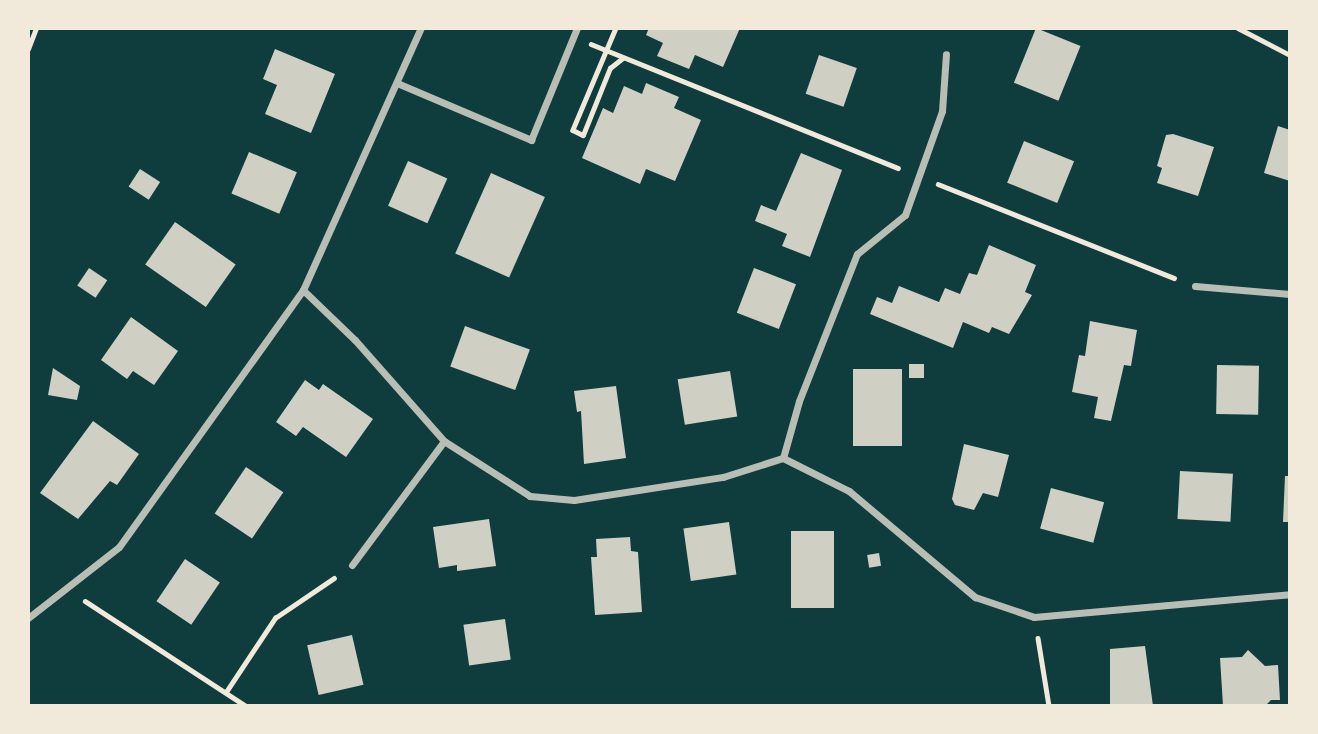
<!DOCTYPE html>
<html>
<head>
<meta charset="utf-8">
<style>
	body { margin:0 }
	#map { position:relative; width:1318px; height:734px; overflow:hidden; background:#0f3d3e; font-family:"DejaVu Sans",sans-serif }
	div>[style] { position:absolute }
	.building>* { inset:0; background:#cfcfc3; transform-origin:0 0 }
	.path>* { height:4.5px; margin:-2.25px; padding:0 2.25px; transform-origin:2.25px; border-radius:2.25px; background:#f1e9da }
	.minor>* { height:7px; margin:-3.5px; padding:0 3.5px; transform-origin:3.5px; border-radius:3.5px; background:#b8beb3 }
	span { translate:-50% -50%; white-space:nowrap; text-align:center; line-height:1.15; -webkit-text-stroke:6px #f1e9da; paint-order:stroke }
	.frame { position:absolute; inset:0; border:30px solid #f1e9da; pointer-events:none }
</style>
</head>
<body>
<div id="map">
	<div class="building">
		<i style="clip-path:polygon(649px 28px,740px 28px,723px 67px,695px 55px,689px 69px,657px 56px,663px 43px,646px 35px)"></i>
		<i style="left:1036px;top:28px;width:48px;height:59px;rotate:22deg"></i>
		<i style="clip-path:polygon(275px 49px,335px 74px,311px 133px,265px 114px,277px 85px,263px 79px)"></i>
		<i style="left:819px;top:55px;width:40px;height:41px;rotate:19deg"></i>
		<i style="clip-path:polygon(646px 83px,679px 97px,674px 108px,701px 120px,675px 181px,646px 169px,640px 184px,582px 158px,603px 108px,613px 113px,624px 86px,642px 94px)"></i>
		<i style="clip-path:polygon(1278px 126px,1290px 130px,1290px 181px,1264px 173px)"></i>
		<i style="clip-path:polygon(1173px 134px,1214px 147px,1198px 196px,1157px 183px,1162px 168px,1157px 166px,1166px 135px)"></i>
		<i style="left:1024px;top:141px;width:54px;height:45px;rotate:22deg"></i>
		<i style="left:249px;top:152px;width:52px;height:45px;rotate:23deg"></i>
		<i style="clip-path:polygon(801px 153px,842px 170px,810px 257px,782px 246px,787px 234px,755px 221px,761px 205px,776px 211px)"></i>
		<i style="left:408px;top:161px;width:43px;height:49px;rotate:24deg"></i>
		<i style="left:140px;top:169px;width:24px;height:21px;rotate:33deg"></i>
		<i style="left:491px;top:173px;width:59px;height:88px;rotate:24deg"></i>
		<i style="left:175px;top:222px;width:74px;height:52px;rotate:35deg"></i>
		<i style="clip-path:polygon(989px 245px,1036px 265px,1025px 292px,1032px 295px,1009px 334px,992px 327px,989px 333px,963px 322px,953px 348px,870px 314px,877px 297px,892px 303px,899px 286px,939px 302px,945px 288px,960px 294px,969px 273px,977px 275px)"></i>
		<i style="left:89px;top:268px;width:22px;height:21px;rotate:34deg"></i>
		<i style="left:754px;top:268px;width:45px;height:48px;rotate:21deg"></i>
		<i style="clip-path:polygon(131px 317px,178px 351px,154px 385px,133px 371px,127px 379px,101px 360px)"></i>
		<i style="clip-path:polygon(1090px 321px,1137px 330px,1131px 366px,1124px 365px,1111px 421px,1094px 418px,1098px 397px,1072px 392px,1079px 355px,1085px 356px)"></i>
		<i style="left:465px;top:326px;width:69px;height:43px;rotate:20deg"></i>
		<i style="left:909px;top:364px;width:15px;height:14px"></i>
		<i style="left:1217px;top:365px;width:42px;height:49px;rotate:1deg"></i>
		<i style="clip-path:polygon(53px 368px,80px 386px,77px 400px,48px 395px)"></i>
		<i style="left:853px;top:369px;width:49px;height:77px"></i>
		<i style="left:730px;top:371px;width:46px;height:53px;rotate:81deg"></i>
		<i style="clip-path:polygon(305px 380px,319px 390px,323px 384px,373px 419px,346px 457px,303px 427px,296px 436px,276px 422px)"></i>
		<i style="clip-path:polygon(616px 386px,626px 458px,584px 464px,581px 411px,577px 412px,574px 391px)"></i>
		<i style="clip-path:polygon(93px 421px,139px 454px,117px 485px,110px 481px,78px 519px,40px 493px)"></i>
		<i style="clip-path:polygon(964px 444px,1009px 455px,998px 497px,983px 493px,974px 510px,955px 505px,952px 499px)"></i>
		<i style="left:246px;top:467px;width:45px;height:56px;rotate:34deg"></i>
		<i style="left:1180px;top:471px;width:53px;height:48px;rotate:3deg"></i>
		<i style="clip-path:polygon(1285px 476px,1290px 476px,1290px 522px,1283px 522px)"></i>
		<i style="left:1051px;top:488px;width:55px;height:42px;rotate:15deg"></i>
		<i style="clip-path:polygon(489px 519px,496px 566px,457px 571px,457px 565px,439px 568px,433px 527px)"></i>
		<i style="left:729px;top:522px;width:53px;height:46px;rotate:82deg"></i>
		<i style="left:791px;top:531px;width:43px;height:77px"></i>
		<i style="clip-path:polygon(630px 537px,631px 551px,638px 552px,642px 612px,595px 615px,591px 557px,597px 557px,596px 539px)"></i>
		<i style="left:879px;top:553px;width:13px;height:12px;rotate:81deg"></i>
		<i style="left:185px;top:559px;width:42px;height:51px;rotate:34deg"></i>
		<i style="left:505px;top:619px;width:41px;height:42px;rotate:82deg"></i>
		<i style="left:352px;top:635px;width:51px;height:46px;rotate:77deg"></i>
		<i style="clip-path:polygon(1145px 646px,1153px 706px,1110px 706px,1110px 649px)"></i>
		<i style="clip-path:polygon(1248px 650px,1265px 666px,1278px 665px,1280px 700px,1271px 700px,1265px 706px,1223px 706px,1220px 658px,1242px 657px)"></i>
	</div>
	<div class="path">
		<i style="left:616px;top:28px;width:111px;rotate:112.9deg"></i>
		<i style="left:573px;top:130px;width:11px;rotate:27deg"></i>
		<i style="left:583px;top:135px;width:72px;rotate:-68.1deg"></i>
		<i style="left:610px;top:68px;width:16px;rotate:-38deg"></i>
		<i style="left:1238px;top:28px;width:59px;rotate:27.4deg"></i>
		<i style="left:591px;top:44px;width:331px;rotate:22deg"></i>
		<i style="left:28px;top:49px;width:22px;rotate:-69deg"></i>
		<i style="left:938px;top:184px;width:254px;rotate:21.7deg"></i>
		<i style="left:85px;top:601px;width:192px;rotate:33.1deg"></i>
		<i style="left:1038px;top:638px;width:69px;rotate:80.8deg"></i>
		<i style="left:226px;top:692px;width:89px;rotate:-56.5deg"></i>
		<i style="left:275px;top:618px;width:71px;rotate:-34.1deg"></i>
	</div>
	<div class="minor">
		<i style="left:397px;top:83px;width:146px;rotate:23deg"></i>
		<i style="left:531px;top:140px;width:121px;rotate:-67.7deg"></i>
		<i style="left:1195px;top:286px;width:95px;rotate:4.8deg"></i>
		<i style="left:303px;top:290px;width:72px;rotate:43.9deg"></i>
		<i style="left:355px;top:340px;width:135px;rotate:48.6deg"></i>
		<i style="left:444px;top:441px;width:102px;rotate:32.6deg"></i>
		<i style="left:530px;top:496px;width:44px;rotate:5.2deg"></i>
		<i style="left:574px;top:500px;width:151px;rotate:-8.8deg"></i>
		<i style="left:723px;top:477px;width:63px;rotate:-17.6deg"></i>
		<i style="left:783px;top:458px;width:59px;rotate:-74.3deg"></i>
		<i style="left:799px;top:401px;width:158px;rotate:-68.5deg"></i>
		<i style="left:857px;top:254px;width:62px;rotate:-39.1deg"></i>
		<i style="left:905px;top:215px;width:110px;rotate:-70.4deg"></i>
		<i style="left:942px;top:111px;width:57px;rotate:-86deg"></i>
		<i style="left:783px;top:458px;width:74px;rotate:26.6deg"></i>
		<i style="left:849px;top:491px;width:165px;rotate:40.1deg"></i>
		<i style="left:975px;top:597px;width:62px;rotate:18.7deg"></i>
		<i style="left:1034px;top:617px;width:257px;rotate:-5.1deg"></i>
		<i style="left:352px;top:565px;width:154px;rotate:-53.4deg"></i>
		<i style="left:28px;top:618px;width:115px;rotate:-38deg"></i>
		<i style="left:119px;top:547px;width:316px;rotate:-54.4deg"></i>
		<i style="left:303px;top:290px;width:287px;rotate:-65.8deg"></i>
	</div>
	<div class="frame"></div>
</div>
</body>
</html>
